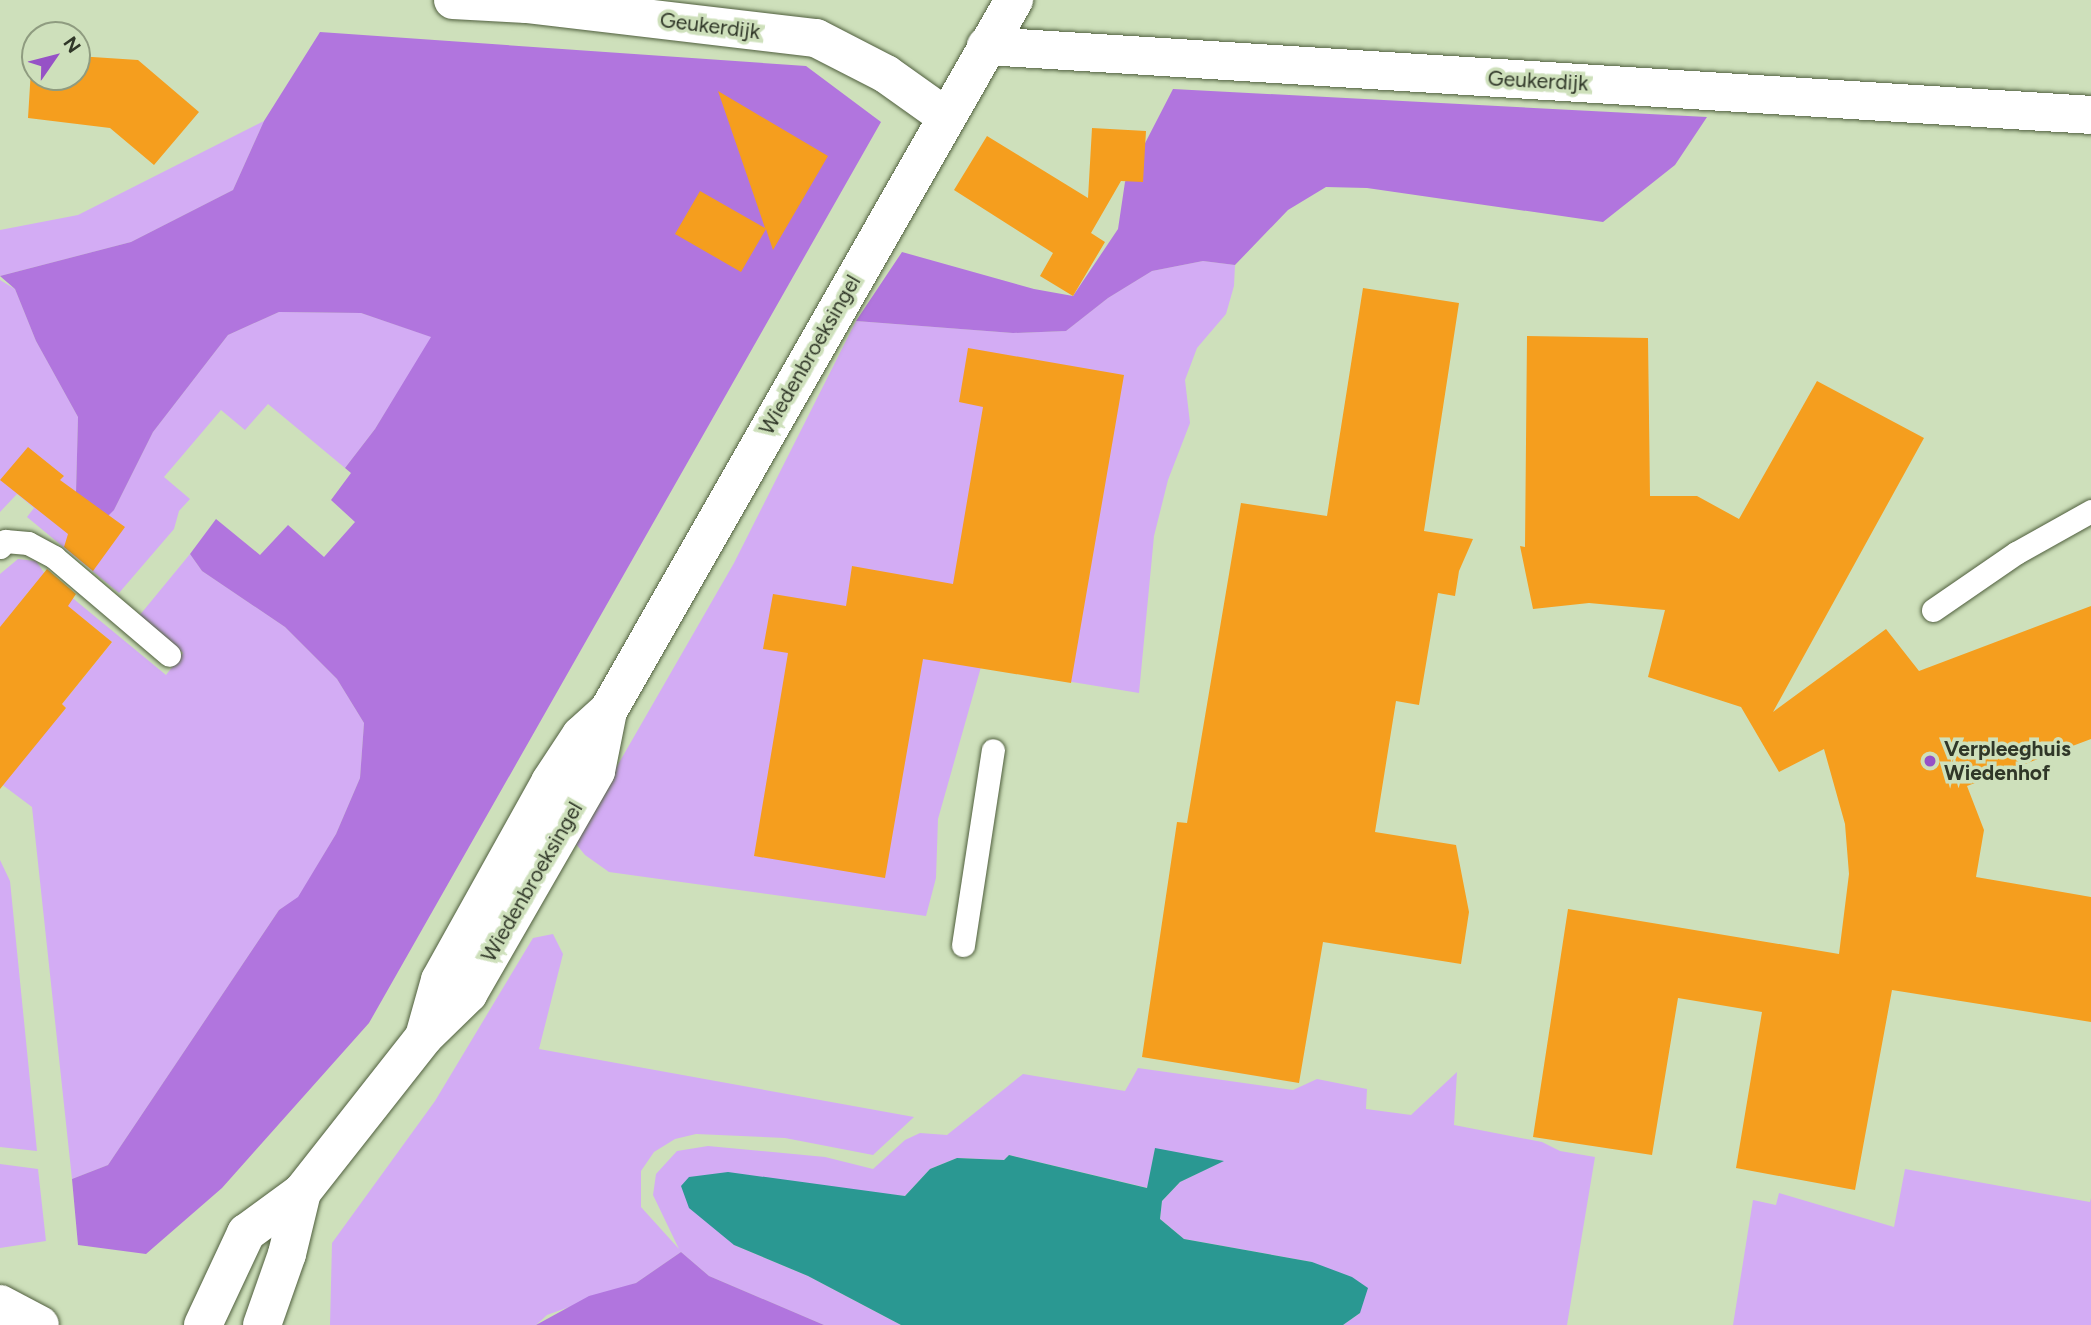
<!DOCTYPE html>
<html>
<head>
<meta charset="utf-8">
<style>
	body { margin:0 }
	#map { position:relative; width:2091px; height:1325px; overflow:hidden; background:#cee0bb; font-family:Figtree,sans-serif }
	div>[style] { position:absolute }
	.green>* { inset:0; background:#d3acf4 }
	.forest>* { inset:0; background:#b175de }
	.water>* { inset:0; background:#2a9892 }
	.building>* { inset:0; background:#f59e1e }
	.roads { filter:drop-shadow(0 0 2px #505f3e) drop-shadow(0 0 2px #505f3e) }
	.service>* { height:23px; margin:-11.5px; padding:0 11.5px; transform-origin:11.5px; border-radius:11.5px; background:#fff }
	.minor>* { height:38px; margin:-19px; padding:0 19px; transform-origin:19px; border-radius:19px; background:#fff }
	.tertiary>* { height:38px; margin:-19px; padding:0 19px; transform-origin:19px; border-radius:19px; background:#fff }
	.dots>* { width:19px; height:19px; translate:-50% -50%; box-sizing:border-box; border:4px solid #cee0bb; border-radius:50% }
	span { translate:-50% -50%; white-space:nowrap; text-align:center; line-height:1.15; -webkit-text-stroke:7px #cee0bb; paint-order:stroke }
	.street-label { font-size:21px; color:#303728 }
	.poi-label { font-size:21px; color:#303728; font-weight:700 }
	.left { translate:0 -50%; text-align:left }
	.north { position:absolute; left:21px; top:21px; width:70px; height:70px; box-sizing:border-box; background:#cee0bb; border:2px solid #8f9c80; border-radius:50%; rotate:55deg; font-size:19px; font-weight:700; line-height:28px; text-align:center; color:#303728 }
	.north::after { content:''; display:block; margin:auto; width:24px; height:32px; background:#9652c6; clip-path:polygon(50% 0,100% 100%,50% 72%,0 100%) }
</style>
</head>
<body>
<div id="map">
	<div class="green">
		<i style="clip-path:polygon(264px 121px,233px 190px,131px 242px,0 276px,0 230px,78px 215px)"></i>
		<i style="clip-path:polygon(1203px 261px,1235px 265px,1234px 286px,1226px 314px,1197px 348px,1185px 380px,1190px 423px,1168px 480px,1154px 536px,1139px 693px,981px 667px,938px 819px,936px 878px,926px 916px,609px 872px,585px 855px,576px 844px,578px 834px,734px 563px,856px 321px,1013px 333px,1066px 331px,1108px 298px,1152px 271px)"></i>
		<i style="clip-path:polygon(0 280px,15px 289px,36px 341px,78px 417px,76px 493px,114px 510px,153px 432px,228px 335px,279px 312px,361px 313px,432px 337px,375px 429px,345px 468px,268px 404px,245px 430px,221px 410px,164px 477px,190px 499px,179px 511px,174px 529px,119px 593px,27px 517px,34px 508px,17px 494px,0 512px)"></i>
		<i style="clip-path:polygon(190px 554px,202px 571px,285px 627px,337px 679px,364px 723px,360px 778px,336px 834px,298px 898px,279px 910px,108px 1165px,72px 1179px,32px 807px,0 783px,66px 708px,62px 704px,112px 642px,81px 617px,28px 592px,0 635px,0 574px,18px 559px,36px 561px,47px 577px,166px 675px,183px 653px,139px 616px)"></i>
		<i style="clip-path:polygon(0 860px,10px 881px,37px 1151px,0 1147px)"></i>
		<i style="clip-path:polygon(553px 934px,563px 954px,539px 1049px,914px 1117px,873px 1155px,785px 1138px,696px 1134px,675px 1139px,654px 1152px,641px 1171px,641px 1207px,679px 1249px,653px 1195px,656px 1174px,677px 1151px,708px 1146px,825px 1157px,873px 1169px,905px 1140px,920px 1133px,947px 1135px,1023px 1074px,1125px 1091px,1138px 1068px,1293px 1090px,1317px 1079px,1367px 1089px,1366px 1109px,1411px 1115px,1457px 1072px,1454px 1125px,1542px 1142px,1560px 1151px,1595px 1157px,1567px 1325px,1343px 1325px,1360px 1313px,1312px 1262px,1184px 1239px,1160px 1219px,1162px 1201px,1180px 1182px,1223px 1161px,1155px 1149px,1148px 1188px,1009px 1155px,1004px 1160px,957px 1158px,930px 1169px,905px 1196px,864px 1192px,734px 1245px,808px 1276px,901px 1325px,824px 1325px,709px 1276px,681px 1252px,636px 1283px,547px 1315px,536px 1325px,330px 1325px,332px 1243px,435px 1101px,533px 938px)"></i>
		<i style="clip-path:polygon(0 1164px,38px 1169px,46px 1241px,0 1248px)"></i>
		<i style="clip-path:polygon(1905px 1169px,2090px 1202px,2091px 1198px,2091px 1325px,1733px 1325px,1753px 1200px,1776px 1205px,1779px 1193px,1894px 1227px)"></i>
	</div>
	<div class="forest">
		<i style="clip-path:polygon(320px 32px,806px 66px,881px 122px,369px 1023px,222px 1188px,146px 1254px,78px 1245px,72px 1179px,108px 1165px,279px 910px,298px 897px,336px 834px,360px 778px,364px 723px,337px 679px,285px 627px,202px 571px,190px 554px,216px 519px,260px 555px,288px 525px,324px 557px,355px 522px,331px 500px,351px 473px,345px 468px,375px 429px,431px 337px,361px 313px,279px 312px,228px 335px,153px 432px,114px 510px,93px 531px,76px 493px,78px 417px,36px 341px,15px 289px,0 276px,131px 242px,233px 190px,264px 121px)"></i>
		<i style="clip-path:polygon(1173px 89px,1707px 117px,1675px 165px,1603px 222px,1367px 188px,1326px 187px,1288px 210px,1235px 265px,1203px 261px,1152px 271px,1108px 298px,1066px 331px,1013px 333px,856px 321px,902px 252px,1034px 289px,1073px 296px,1118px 229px,1125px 182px)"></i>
		<i style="clip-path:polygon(681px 1252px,709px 1276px,824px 1325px,536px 1325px,589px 1296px,636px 1283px)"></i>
	</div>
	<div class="water">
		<i style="clip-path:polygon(1155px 1148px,1224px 1161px,1180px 1182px,1162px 1201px,1160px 1219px,1184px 1239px,1312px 1262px,1352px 1277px,1368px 1288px,1360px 1313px,1343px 1325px,901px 1325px,808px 1276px,734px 1245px,689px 1208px,681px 1186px,689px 1177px,728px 1172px,905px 1196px,930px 1169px,957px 1158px,1004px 1160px,1009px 1155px,1147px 1188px)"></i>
	</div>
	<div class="building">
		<i style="clip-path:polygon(32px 53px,35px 77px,77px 77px,77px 56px,138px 60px,199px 112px,154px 165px,110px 128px,28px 118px)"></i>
		<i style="clip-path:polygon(718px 91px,828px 156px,773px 250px,766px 229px,741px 272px,675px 234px,700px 191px,765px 228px)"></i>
		<i style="clip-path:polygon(1092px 128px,1146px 131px,1143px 182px,1121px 181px,1091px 233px,1105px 242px,1073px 296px,1040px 276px,1053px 253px,954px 190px,987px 136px,1088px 198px)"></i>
		<i style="clip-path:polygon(1363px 288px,1459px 303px,1424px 531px,1473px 539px,1459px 571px,1455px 596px,1438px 593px,1419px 705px,1396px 701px,1375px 832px,1456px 845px,1469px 912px,1461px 964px,1323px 942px,1299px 1083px,1142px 1057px,1177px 822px,1187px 823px,1241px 503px,1327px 516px)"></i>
		<i style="clip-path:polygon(1527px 336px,1648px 338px,1650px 496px,1697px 496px,1739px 519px,1817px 381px,1924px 438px,1773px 712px,1886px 629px,1919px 671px,2091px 606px,2091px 739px,1967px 786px,1984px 830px,1976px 877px,2091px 897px,2091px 1022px,1892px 990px,1855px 1190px,1736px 1168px,1762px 1012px,1678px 998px,1652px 1155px,1533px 1137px,1568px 909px,1839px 954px,1849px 874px,1845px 824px,1824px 749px,1779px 772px,1741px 707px,1648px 677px,1665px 610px,1589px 603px,1533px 609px,1520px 546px,1525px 547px)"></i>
		<i style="clip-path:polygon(968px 348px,1124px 375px,1071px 683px,923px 659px,885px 878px,754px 856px,788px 653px,763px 649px,773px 594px,846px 606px,852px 566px,953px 584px,983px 407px,959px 402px)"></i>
		<i style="clip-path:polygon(28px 447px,64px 476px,60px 480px,125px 527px,93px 571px,64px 547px,68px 534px,0 480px)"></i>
		<i style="clip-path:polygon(47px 569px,76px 594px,68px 606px,112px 642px,62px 704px,66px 708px,0 789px,0 627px)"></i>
	</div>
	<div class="roads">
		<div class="service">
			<i style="left:0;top:547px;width:8px;rotate:-50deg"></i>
			<i style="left:5px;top:541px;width:23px;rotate:5deg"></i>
			<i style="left:28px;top:543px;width:30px;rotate:28deg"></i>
			<i style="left:54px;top:557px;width:151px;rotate:40.4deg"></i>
			<i style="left:1933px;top:610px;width:101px;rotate:-34.5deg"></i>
			<i style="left:2016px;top:553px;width:86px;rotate:-29.2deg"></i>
			<i style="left:963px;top:945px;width:197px;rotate:-81.3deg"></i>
		</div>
		<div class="minor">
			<i style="left:453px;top:0;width:73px;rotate:3.1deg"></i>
			<i style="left:526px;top:4px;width:292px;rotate:6.7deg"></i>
			<i style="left:816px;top:38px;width:79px;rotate:27.2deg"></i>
			<i style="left:886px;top:74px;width:72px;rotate:35.4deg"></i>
			<i style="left:986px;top:46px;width:1107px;rotate:3.57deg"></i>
		</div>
		<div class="tertiary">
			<i style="left:424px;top:1037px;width:59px;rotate:-74.3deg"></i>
			<i style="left:440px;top:980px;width:227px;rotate:-60.9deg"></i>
			<i style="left:550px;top:782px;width:56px;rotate:-56.6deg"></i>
			<i style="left:581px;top:735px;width:36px;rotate:-42deg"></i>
			<i style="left:608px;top:711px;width:819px;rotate:-60.27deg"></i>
			<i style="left:0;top:1304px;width:45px;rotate:27.7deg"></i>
			<i style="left:203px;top:1325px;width:102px;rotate:-64.9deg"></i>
			<i style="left:246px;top:1233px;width:69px;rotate:-36.2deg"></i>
			<i style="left:302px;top:1192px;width:197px;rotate:-51.8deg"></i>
			<i style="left:424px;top:1037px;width:62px;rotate:-44.3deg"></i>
			<i style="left:468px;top:994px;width:257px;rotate:-60.1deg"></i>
			<i style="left:596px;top:771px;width:61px;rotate:-78.7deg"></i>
			<i style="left:262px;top:1325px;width:75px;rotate:-70.6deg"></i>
			<i style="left:287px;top:1254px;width:64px;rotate:-76.4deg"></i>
		</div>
	</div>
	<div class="dots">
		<i style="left:1930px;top:761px;background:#9652c6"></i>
	</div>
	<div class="street-label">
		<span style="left:710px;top:26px;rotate:7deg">Geukerdijk</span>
		<span style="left:1538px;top:81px;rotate:3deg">Geukerdijk</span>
		<span style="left:810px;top:355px;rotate:-60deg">Wiedenbroeksingel</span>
		<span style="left:532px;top:882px;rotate:-60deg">Wiedenbroeksingel</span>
	</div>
	<div class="poi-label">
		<span class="left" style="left:1944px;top:761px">Verpleeghuis<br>Wiedenhof</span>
	</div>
	<div class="north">N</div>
</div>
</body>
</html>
